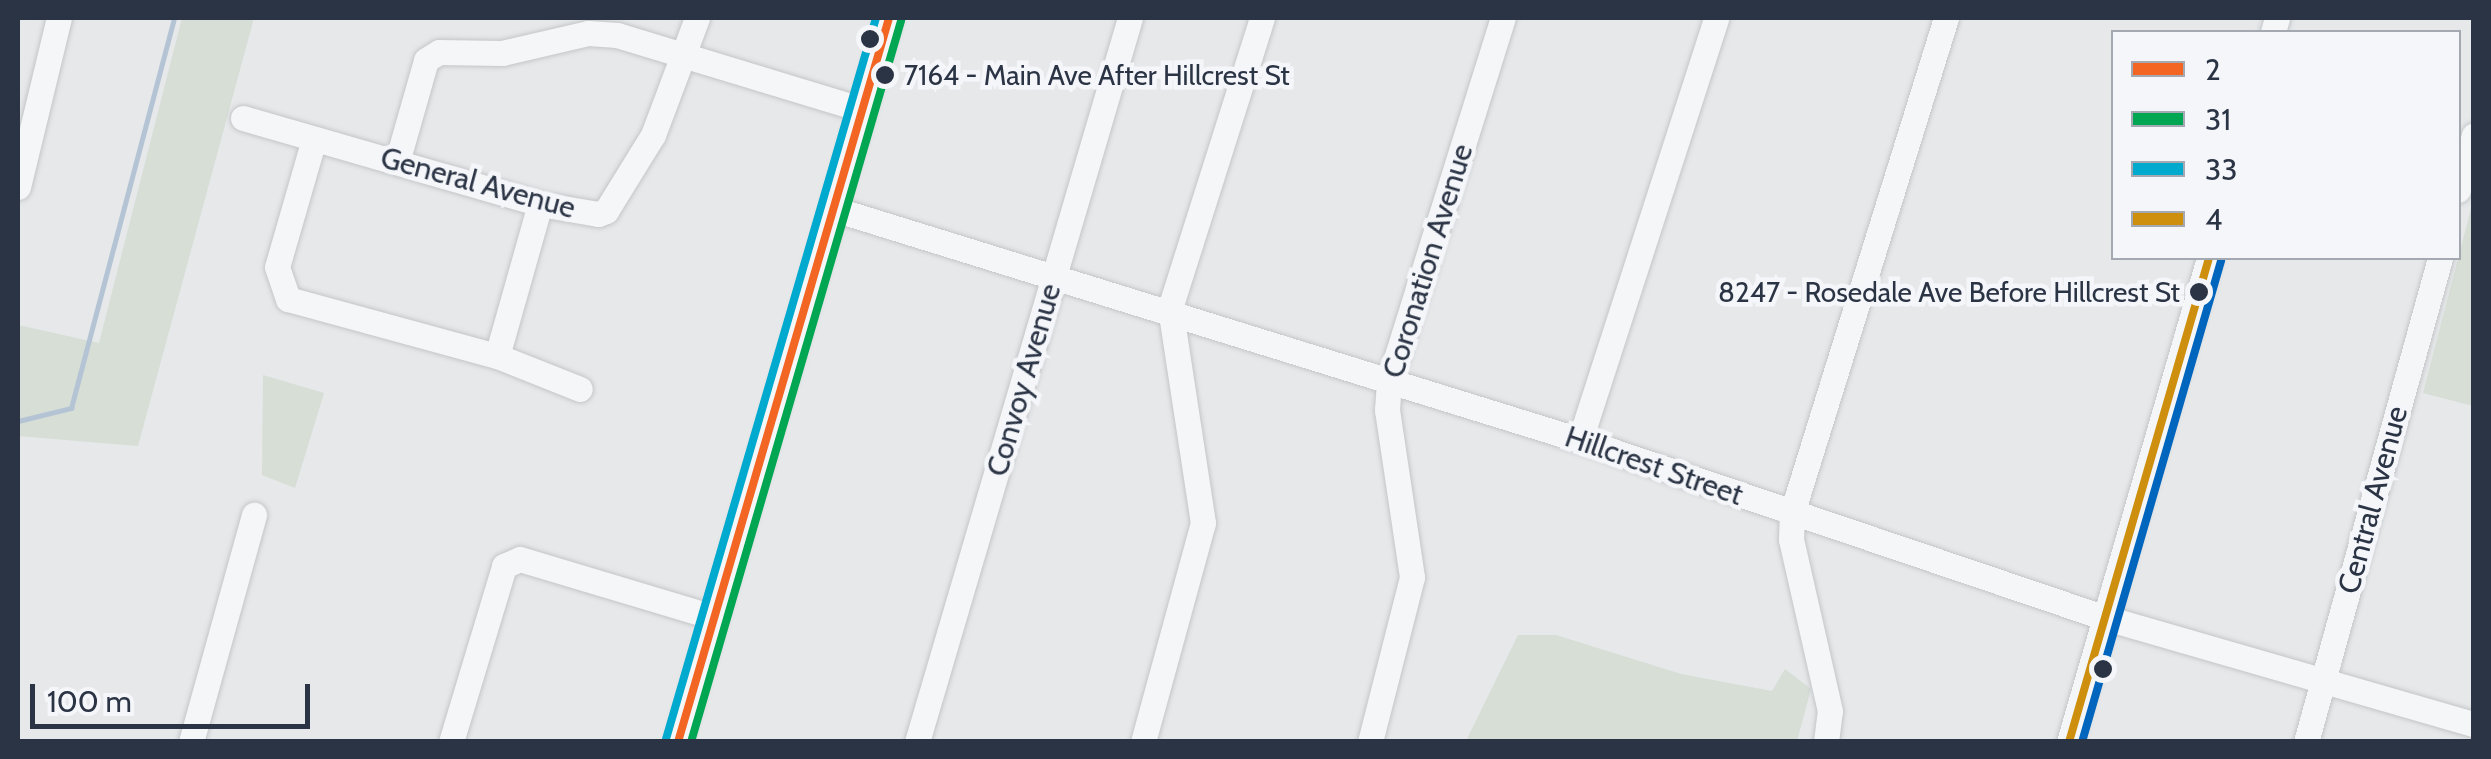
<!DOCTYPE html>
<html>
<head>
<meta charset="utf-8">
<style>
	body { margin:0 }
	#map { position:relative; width:2491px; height:759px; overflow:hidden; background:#e6e8ea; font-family:Cabin,sans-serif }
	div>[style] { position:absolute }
	.green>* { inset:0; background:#d6ded6 }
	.stream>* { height:5px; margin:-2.5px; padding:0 2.5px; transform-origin:2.5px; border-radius:2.5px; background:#b4c4d5 }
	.roads { filter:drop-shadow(0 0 2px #c4c6c8) drop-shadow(0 0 2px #c4c6c8) }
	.minor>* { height:25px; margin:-12.5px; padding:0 12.5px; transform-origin:12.5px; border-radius:12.5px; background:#f5f6f7 }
	.bus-1>* { height:8px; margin:-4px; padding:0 4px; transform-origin:4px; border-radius:4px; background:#f26522 }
	.bus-2>* { height:8px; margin:-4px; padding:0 4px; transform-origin:4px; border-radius:4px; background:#00a651 }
	.bus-3>* { height:8px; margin:-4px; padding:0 4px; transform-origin:4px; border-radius:4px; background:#00a9ce }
	.bus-4>* { height:8px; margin:-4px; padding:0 4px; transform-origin:4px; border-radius:4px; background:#ce8f0e }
	.bus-5>* { height:8px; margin:-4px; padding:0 4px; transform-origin:4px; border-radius:4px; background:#0065bd }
	.dots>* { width:28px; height:28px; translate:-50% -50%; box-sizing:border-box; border:5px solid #f4f6f9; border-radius:50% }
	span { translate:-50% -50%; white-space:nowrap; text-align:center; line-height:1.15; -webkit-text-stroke:9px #f4f6f9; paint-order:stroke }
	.bus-label { font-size:28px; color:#2b3445 }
	.left { translate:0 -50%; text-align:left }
	.right { translate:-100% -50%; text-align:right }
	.street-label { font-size:30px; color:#2b3445 }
	.frame { position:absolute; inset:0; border:20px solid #2b3445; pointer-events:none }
	.legend { position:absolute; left:2111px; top:30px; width:350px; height:230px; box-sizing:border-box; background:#f4f6f9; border:2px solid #a4a8b1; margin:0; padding:12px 18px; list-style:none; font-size:30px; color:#2b3445 }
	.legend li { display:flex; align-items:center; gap:20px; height:50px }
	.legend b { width:50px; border:2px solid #a4a8b1 }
	.scale { position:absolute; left:30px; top:684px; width:280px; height:45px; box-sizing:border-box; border:5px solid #2b3445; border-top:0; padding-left:12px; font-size:30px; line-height:35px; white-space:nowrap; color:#2b3445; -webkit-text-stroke:8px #f4f6f9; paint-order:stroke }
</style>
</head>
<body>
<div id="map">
	<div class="green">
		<i style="clip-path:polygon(182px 18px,254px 18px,138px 446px,18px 436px,18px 325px,99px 343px)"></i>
		<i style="clip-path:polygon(2473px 201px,2473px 406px,2423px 393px)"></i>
		<i style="clip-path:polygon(263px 375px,324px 393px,295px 488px,262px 475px)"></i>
		<i style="clip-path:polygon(1518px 635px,1556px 635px,1681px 674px,1772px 691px,1785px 669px,1811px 689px,1797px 741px,1466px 741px)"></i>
	</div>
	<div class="stream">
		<i style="left:18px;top:421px;width:55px;rotate:-13.8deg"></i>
		<i style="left:71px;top:408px;width:403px;rotate:-75.2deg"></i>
	</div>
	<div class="roads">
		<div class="minor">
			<i style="left:2273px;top:32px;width:15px;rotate:-74deg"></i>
			<i style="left:243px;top:118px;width:309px;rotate:16.1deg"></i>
			<i style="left:540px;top:204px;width:59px;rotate:9.8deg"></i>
			<i style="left:598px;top:214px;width:9px;rotate:-21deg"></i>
			<i style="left:606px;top:211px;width:89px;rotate:-58.3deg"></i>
			<i style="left:653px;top:135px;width:125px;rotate:-69.4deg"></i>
			<i style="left:314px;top:139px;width:133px;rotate:106.1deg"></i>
			<i style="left:277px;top:267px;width:34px;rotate:71deg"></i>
			<i style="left:288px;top:299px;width:217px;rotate:15.3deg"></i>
			<i style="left:497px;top:356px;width:89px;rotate:21.7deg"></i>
			<i style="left:397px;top:162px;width:106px;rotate:-74.1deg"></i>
			<i style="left:426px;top:60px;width:15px;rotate:-32deg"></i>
			<i style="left:439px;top:52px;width:63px;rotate:0.9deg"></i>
			<i style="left:502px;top:53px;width:88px;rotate:-13.1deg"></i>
			<i style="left:588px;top:33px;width:29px;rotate:4deg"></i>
			<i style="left:617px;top:35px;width:255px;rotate:16.9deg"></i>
			<i style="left:18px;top:187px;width:174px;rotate:-76.4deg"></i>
			<i style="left:2458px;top:190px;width:57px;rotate:-73.8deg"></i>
			<i style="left:834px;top:209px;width:781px;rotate:17.21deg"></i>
			<i style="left:1580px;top:440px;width:555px;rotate:18.7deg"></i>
			<i style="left:2106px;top:618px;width:383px;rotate:16.1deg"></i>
			<i style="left:497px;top:356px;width:158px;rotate:-74.2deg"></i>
			<i style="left:1580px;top:440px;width:443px;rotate:-72.1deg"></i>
			<i style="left:191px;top:742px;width:236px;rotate:-74.5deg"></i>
			<i style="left:451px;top:742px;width:184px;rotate:-73.2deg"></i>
			<i style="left:504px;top:566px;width:17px;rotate:-24deg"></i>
			<i style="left:520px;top:559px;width:202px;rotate:16.7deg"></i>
			<i style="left:678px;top:742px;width:754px;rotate:-73.75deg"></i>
			<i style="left:917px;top:742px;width:755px;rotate:-73.61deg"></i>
			<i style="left:1143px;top:742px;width:227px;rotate:-74.7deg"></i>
			<i style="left:1203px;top:523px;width:218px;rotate:-98.7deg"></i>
			<i style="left:1170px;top:308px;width:304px;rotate:-72.4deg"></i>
			<i style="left:1370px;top:742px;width:170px;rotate:-75.7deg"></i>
			<i style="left:1412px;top:577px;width:169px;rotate:-98.5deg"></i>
			<i style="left:1387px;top:410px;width:29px;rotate:-86deg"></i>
			<i style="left:1389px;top:381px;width:380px;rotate:-72.6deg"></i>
			<i style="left:1826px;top:742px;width:31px;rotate:-83deg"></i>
			<i style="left:1830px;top:711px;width:176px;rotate:-102.8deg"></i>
			<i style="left:1791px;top:539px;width:26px;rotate:-88deg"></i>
			<i style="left:1792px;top:513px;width:518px;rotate:-72.72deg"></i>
			<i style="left:2069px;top:742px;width:504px;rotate:-73.87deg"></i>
			<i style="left:2306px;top:742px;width:502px;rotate:-74.52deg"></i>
		</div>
	</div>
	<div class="bus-1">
		<i style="left:678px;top:742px;width:754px;rotate:-73.75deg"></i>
	</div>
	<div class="bus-2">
		<i style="left:691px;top:742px;width:751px;rotate:-73.76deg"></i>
	</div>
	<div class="bus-3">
		<i style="left:666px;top:739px;width:751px;rotate:-73.76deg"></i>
	</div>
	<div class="bus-4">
		<i style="left:2069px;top:742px;width:504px;rotate:-73.87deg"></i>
	</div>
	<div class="bus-5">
		<i style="left:2082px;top:742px;width:501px;rotate:-73.88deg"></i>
	</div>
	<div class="dots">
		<i style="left:870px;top:39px;background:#2b3445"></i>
		<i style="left:885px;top:75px;background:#2b3445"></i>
		<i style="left:2199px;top:292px;background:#2b3445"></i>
		<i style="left:2103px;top:669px;background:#2b3445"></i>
	</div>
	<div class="bus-label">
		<span class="left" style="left:904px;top:75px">7164 - Main Ave After Hillcrest St</span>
		<span class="right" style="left:2180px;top:292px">8247 - Rosedale Ave Before Hillcrest St</span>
	</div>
	<div class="street-label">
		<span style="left:478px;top:183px;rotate:15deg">General Avenue</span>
		<span style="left:1428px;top:261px;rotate:-73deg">Coronation Avenue</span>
		<span style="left:1024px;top:380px;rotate:-74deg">Convoy Avenue</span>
		<span style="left:1654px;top:466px;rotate:19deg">Hillcrest Street</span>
		<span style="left:2373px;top:500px;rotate:-75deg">Central Avenue</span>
	</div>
	<div class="frame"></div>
	<ul class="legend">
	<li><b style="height:12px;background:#f26522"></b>2</li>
	<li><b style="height:12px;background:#00a651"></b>31</li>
	<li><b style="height:12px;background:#00a9ce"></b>33</li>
	<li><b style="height:12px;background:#ce8f0e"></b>4</li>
	</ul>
	<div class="scale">100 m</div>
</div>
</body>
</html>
